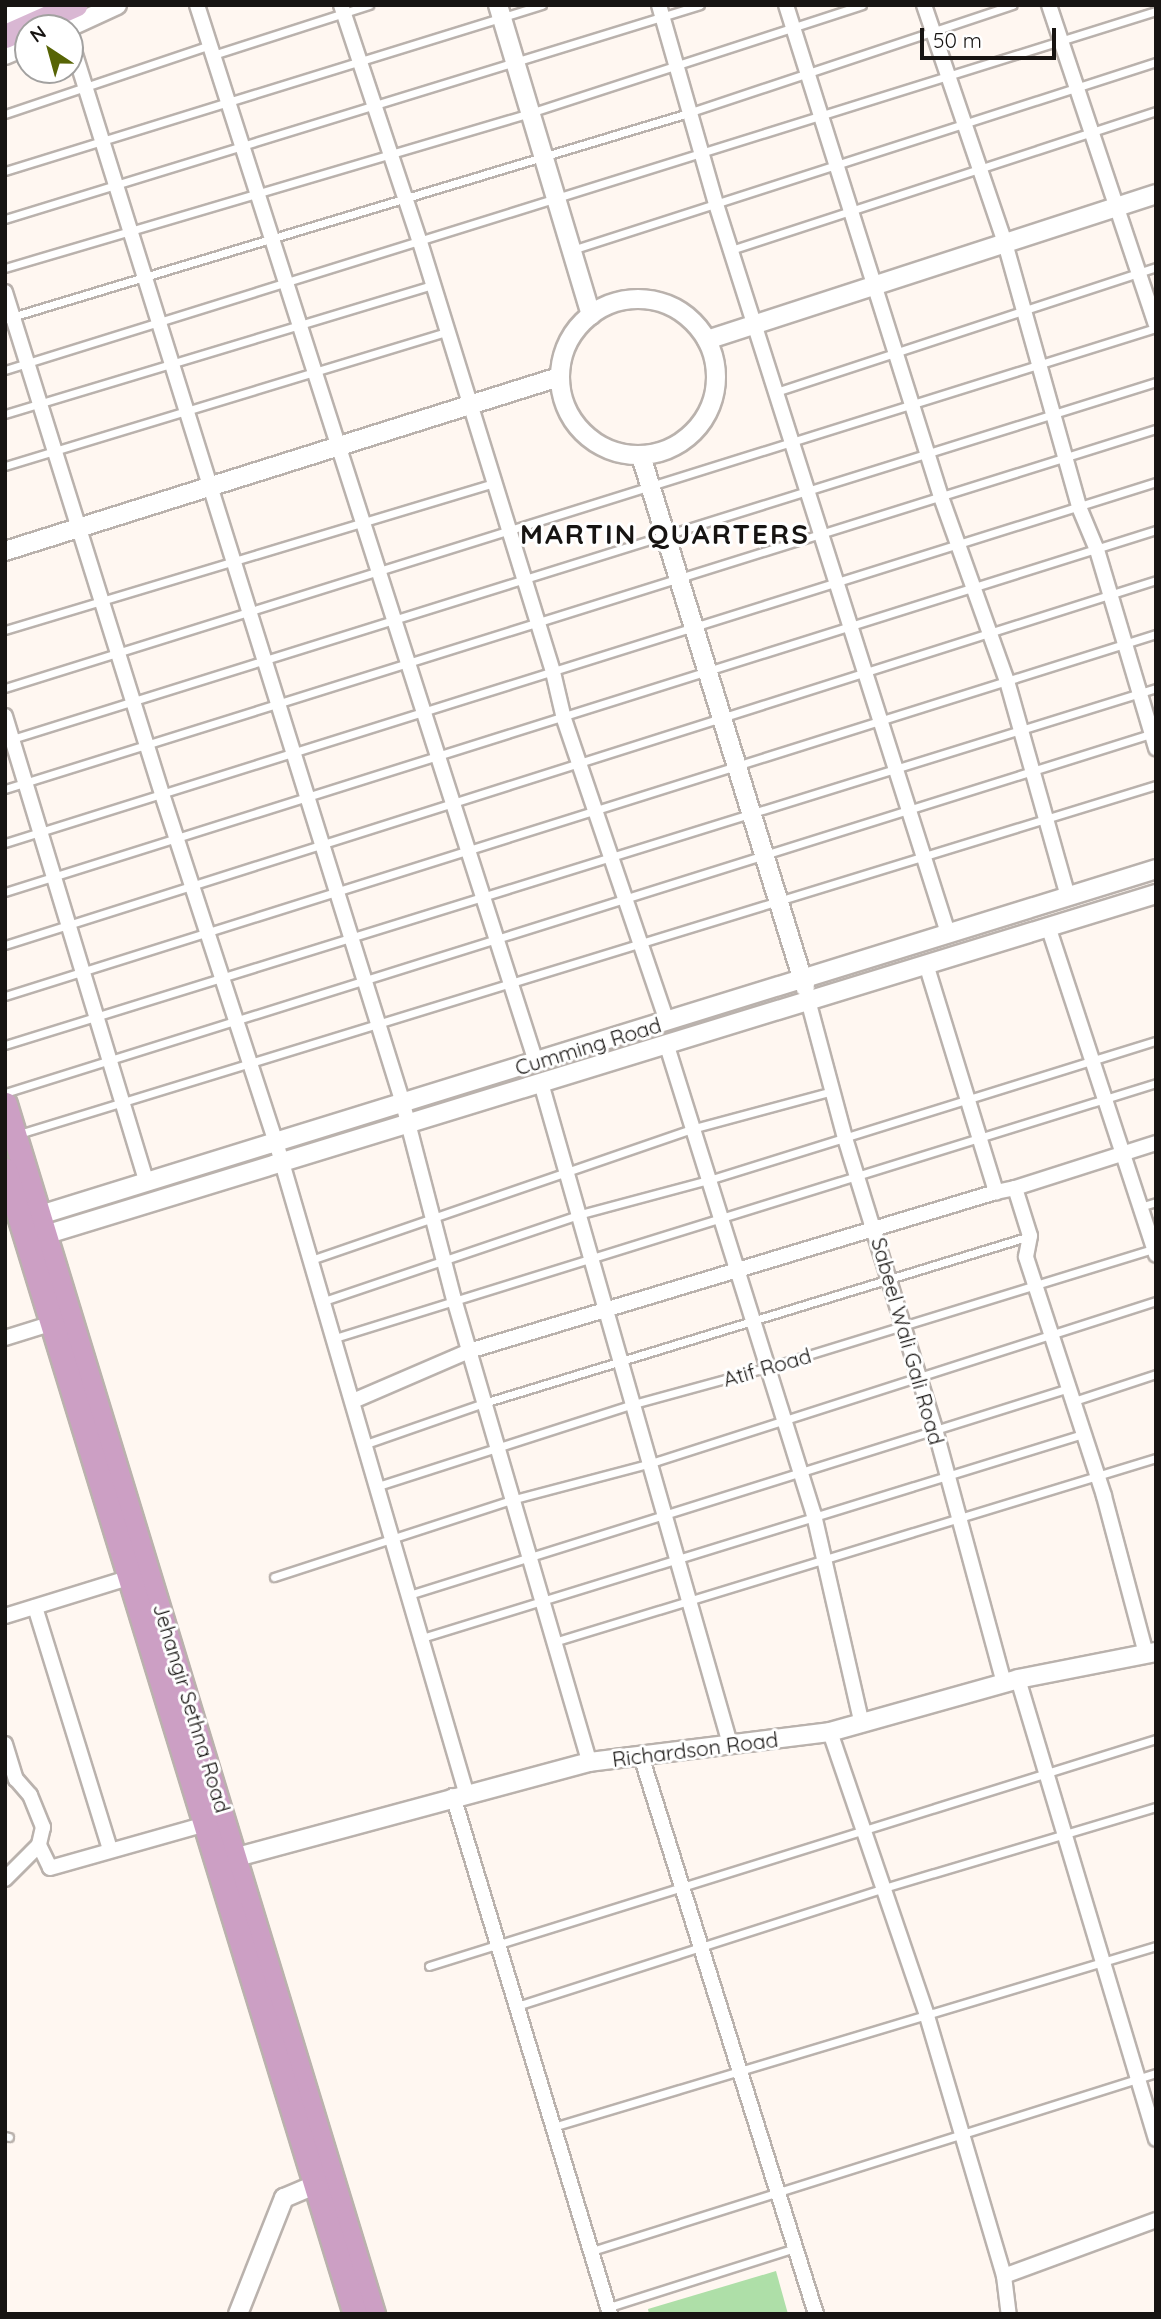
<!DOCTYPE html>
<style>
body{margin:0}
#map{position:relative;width:1161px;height:2319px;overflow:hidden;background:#fff7f1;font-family:Quicksand,sans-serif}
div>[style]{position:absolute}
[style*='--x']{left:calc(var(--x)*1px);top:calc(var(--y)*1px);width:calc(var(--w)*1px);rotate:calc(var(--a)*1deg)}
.green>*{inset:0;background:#aedfa8}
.roads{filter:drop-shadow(2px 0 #bab2ad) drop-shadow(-2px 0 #bab2ad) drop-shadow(0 2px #bab2ad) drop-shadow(0 -2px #bab2ad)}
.service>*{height:7px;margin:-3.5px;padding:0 3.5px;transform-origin:3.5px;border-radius:3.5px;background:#fff}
.minor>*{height:14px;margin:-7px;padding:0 7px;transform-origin:7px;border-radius:7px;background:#fff}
.tertiary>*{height:18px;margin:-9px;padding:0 9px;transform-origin:9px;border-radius:9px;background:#fff}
.tertiary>.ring{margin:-9px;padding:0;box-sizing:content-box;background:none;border:18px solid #fff;border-radius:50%}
.primary>*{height:23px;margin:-11.5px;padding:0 11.5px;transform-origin:11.5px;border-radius:11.5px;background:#d9b7d3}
.trunk>*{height:23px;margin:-11.5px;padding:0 11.5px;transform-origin:11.5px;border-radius:11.5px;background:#cc9fc4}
span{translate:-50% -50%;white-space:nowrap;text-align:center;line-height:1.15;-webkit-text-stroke:6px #fff;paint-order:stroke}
.street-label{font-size:21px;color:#171412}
.district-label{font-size:28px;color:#171412;font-weight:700;letter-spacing:2px}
.frame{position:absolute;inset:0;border:7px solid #171412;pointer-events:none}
.north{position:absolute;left:14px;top:14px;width:70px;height:70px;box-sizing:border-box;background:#fff;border:2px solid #a2a1a0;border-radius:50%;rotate:324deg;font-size:19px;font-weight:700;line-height:28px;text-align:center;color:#171412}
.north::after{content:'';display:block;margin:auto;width:24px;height:32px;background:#576405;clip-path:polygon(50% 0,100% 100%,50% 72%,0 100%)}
.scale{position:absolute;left:920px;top:28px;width:136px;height:32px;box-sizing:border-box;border:4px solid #171412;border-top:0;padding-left:9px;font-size:21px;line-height:24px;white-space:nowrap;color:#171412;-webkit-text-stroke:5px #fff;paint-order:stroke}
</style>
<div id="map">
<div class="green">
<div style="clip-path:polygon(776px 2271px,788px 2314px,649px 2314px,648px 2309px)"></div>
</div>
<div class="roads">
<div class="service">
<div style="--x:213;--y:55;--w:164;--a:-17.8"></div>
<div style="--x:5;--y:114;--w:216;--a:-18.6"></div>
<div style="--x:5;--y:171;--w:562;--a:-17.18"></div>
<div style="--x:5;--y:219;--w:727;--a:-17.11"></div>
<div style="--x:572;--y:250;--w:614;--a:-17.84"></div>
<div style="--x:731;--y:250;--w:447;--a:-18.1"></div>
<div style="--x:5;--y:268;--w:547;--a:-16.45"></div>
<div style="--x:530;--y:113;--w:349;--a:-18"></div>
<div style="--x:5;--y:319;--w:713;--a:-16.78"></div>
<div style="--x:688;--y:113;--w:342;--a:-18.4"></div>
<div style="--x:5;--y:370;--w:1206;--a:-17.32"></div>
<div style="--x:776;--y:392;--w:400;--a:-18.2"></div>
<div style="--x:5;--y:414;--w:445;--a:-16.8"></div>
<div style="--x:5;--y:466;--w:461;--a:-16.9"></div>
<div style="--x:5;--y:630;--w:511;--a:-16.73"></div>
<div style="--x:5;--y:688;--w:1206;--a:-17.37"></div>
<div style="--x:9;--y:740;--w:1202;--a:-17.33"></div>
<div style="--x:5;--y:789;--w:1206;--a:-17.37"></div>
<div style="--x:5;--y:843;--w:1206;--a:-17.41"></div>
<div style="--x:5;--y:892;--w:1207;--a:-17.46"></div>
<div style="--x:5;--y:945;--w:1207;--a:-17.59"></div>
<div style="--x:5;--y:996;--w:1207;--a:-17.46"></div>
<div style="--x:5;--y:1045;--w:1205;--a:-17.23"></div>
<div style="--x:5;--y:1093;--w:1204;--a:-17.4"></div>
<div style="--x:19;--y:1134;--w:1189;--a:-17.06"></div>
<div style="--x:1140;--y:1207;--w:17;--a:-17"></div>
<div style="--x:311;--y:1260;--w:406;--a:-19"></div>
<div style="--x:695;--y:1128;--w:143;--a:-15"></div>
<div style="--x:324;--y:1301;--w:271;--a:-18.7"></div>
<div style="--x:581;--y:1214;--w:136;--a:-15"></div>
<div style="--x:712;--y:1179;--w:465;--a:-17.3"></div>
<div style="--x:335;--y:1338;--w:860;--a:-17.25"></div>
<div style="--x:1074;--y:1401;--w:86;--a:-18.2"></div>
<div style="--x:366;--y:1444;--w:125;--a:-19.2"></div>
<div style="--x:484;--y:1403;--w:571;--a:-17.01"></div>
<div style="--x:378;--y:1486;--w:269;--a:-17.8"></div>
<div style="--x:634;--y:1404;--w:137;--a:-15.3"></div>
<div style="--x:766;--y:1368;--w:405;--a:-17.1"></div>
<div style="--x:274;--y:1577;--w:249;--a:-18"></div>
<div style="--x:511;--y:1500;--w:145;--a:-14.8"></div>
<div style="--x:651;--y:1463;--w:530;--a:-17.79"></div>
<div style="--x:409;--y:1595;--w:692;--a:-17.41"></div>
<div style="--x:422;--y:1638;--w:692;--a:-17.15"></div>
<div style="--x:554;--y:1642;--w:629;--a:-17"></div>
<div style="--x:429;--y:1966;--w:762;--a:-17.34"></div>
<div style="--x:517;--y:2006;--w:386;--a:-17.8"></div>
<div style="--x:884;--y:1888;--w:284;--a:-16.6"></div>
<div style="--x:553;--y:2127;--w:630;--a:-16.71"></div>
<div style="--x:5;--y:2136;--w:4;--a:14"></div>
<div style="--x:592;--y:2251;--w:591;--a:-17.52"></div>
<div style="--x:609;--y:2307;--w:195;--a:-17.6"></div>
</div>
<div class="minor">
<div style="--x:197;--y:5;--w:1110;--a:72.22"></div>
<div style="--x:341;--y:5;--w:250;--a:71.6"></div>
<div style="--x:420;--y:242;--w:450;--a:72.8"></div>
<div style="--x:553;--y:672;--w:48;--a:76.8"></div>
<div style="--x:564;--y:719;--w:320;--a:71.2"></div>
<div style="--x:659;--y:5;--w:207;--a:74"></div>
<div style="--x:716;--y:204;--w:765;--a:72.35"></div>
<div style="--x:786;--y:5;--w:516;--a:72.51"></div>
<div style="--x:941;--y:497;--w:195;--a:70.3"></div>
<div style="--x:1007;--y:681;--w:223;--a:74.2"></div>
<div style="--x:924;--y:5;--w:251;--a:71.2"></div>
<div style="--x:1005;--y:243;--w:274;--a:74.3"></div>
<div style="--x:1079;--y:507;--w:47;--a:67.3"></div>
<div style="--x:1097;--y:550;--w:207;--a:73.4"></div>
<div style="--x:1049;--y:5;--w:336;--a:71.5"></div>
<div style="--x:70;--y:38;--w:1113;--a:72.64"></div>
<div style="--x:402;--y:1100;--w:206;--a:75.4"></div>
<div style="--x:454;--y:1299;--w:482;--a:73.7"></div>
<div style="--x:5;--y:292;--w:526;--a:72.63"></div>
<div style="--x:162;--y:794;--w:366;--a:71.9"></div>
<div style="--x:276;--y:1142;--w:677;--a:73.71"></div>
<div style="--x:5;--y:716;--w:488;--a:73.1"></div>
<div style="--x:1048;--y:926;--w:346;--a:71.8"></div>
<div style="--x:926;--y:964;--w:239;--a:72.9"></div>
<div style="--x:996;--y:1192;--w:19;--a:-12"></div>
<div style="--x:1015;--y:1188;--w:50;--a:72.6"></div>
<div style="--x:1030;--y:1236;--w:21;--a:101"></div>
<div style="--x:1026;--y:1257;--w:251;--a:71.9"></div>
<div style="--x:1104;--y:1496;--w:163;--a:75.1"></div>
<div style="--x:808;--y:1000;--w:143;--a:75"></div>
<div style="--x:845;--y:1138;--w:305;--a:72.8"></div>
<div style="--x:935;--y:1429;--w:263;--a:74.8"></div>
<div style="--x:667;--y:1046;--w:491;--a:72.6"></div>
<div style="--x:814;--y:1515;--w:214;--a:77.1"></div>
<div style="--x:541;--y:1083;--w:687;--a:74.04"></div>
<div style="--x:1015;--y:1188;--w:148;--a:-17.7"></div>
<div style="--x:5;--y:1338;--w:50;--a:-17.4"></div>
<div style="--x:353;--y:1401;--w:126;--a:-23.3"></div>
<div style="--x:469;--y:1351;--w:550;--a:-16.79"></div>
<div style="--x:35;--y:1607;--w:254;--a:72.8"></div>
<div style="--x:5;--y:1616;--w:132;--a:-17.2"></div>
<div style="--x:1018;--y:1679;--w:480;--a:73.3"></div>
<div style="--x:830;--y:1732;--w:300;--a:71.1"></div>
<div style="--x:927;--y:2016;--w:271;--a:73.5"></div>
<div style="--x:1004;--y:2276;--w:38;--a:83"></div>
<div style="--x:5;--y:1744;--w:37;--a:73"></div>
<div style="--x:16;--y:1779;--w:21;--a:49"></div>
<div style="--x:30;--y:1795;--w:35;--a:68"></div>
<div style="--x:43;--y:1827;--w:18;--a:103"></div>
<div style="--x:39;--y:1845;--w:25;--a:64"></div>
<div style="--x:50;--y:1868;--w:161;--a:-15.8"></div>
<div style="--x:641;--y:1756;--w:585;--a:72.59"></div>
<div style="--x:453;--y:1796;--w:541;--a:73.14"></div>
<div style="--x:5;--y:1879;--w:48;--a:-45"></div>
<div style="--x:1004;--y:2276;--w:162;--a:-20.2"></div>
</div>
<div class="tertiary">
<div style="--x:498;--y:5;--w:324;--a:73.3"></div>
<div style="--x:5;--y:18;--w:34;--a:-23"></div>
<div style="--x:67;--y:28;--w:55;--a:-24.7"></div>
<div style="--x:5;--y:55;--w:25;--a:-23"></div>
<div class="ring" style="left:560px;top:299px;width:138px;height:138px"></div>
<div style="--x:707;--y:340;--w:472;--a:-18"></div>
<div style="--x:641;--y:456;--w:556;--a:72.84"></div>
<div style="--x:5;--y:551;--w:581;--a:-17.44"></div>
<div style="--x:27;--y:1219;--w:1182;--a:-17.22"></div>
<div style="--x:35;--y:1238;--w:1173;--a:-17.06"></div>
<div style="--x:237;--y:1857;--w:365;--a:-15.1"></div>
<div style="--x:589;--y:1762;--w:243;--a:-7.1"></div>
<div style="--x:830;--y:1732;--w:195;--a:-15.7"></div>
<div style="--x:1018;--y:1679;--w:141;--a:-11.1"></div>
<div style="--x:238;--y:2314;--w:125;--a:-68.4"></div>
<div style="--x:284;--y:2198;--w:34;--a:-23"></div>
</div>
<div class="primary">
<div style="--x:5;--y:36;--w:77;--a:-23.9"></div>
</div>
<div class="trunk">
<div style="--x:5;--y:1104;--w:1265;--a:73.08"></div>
<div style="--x:5;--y:1170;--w:1196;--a:72.99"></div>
</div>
</div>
<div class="street-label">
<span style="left:588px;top:1046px;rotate:-17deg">Cumming Road</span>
<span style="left:908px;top:1341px;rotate:74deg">Sabeel Wali Gali Road</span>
<span style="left:767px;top:1367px;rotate:-16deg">Atif Road</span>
<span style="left:192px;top:1708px;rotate:73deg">Jehangir Sethna Road</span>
<span style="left:695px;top:1749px;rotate:-7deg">Richardson Road</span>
</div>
<div class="district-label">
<span style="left:665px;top:534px">MARTIN QUARTERS</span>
</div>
<div class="frame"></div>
<div class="north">N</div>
<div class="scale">50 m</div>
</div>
